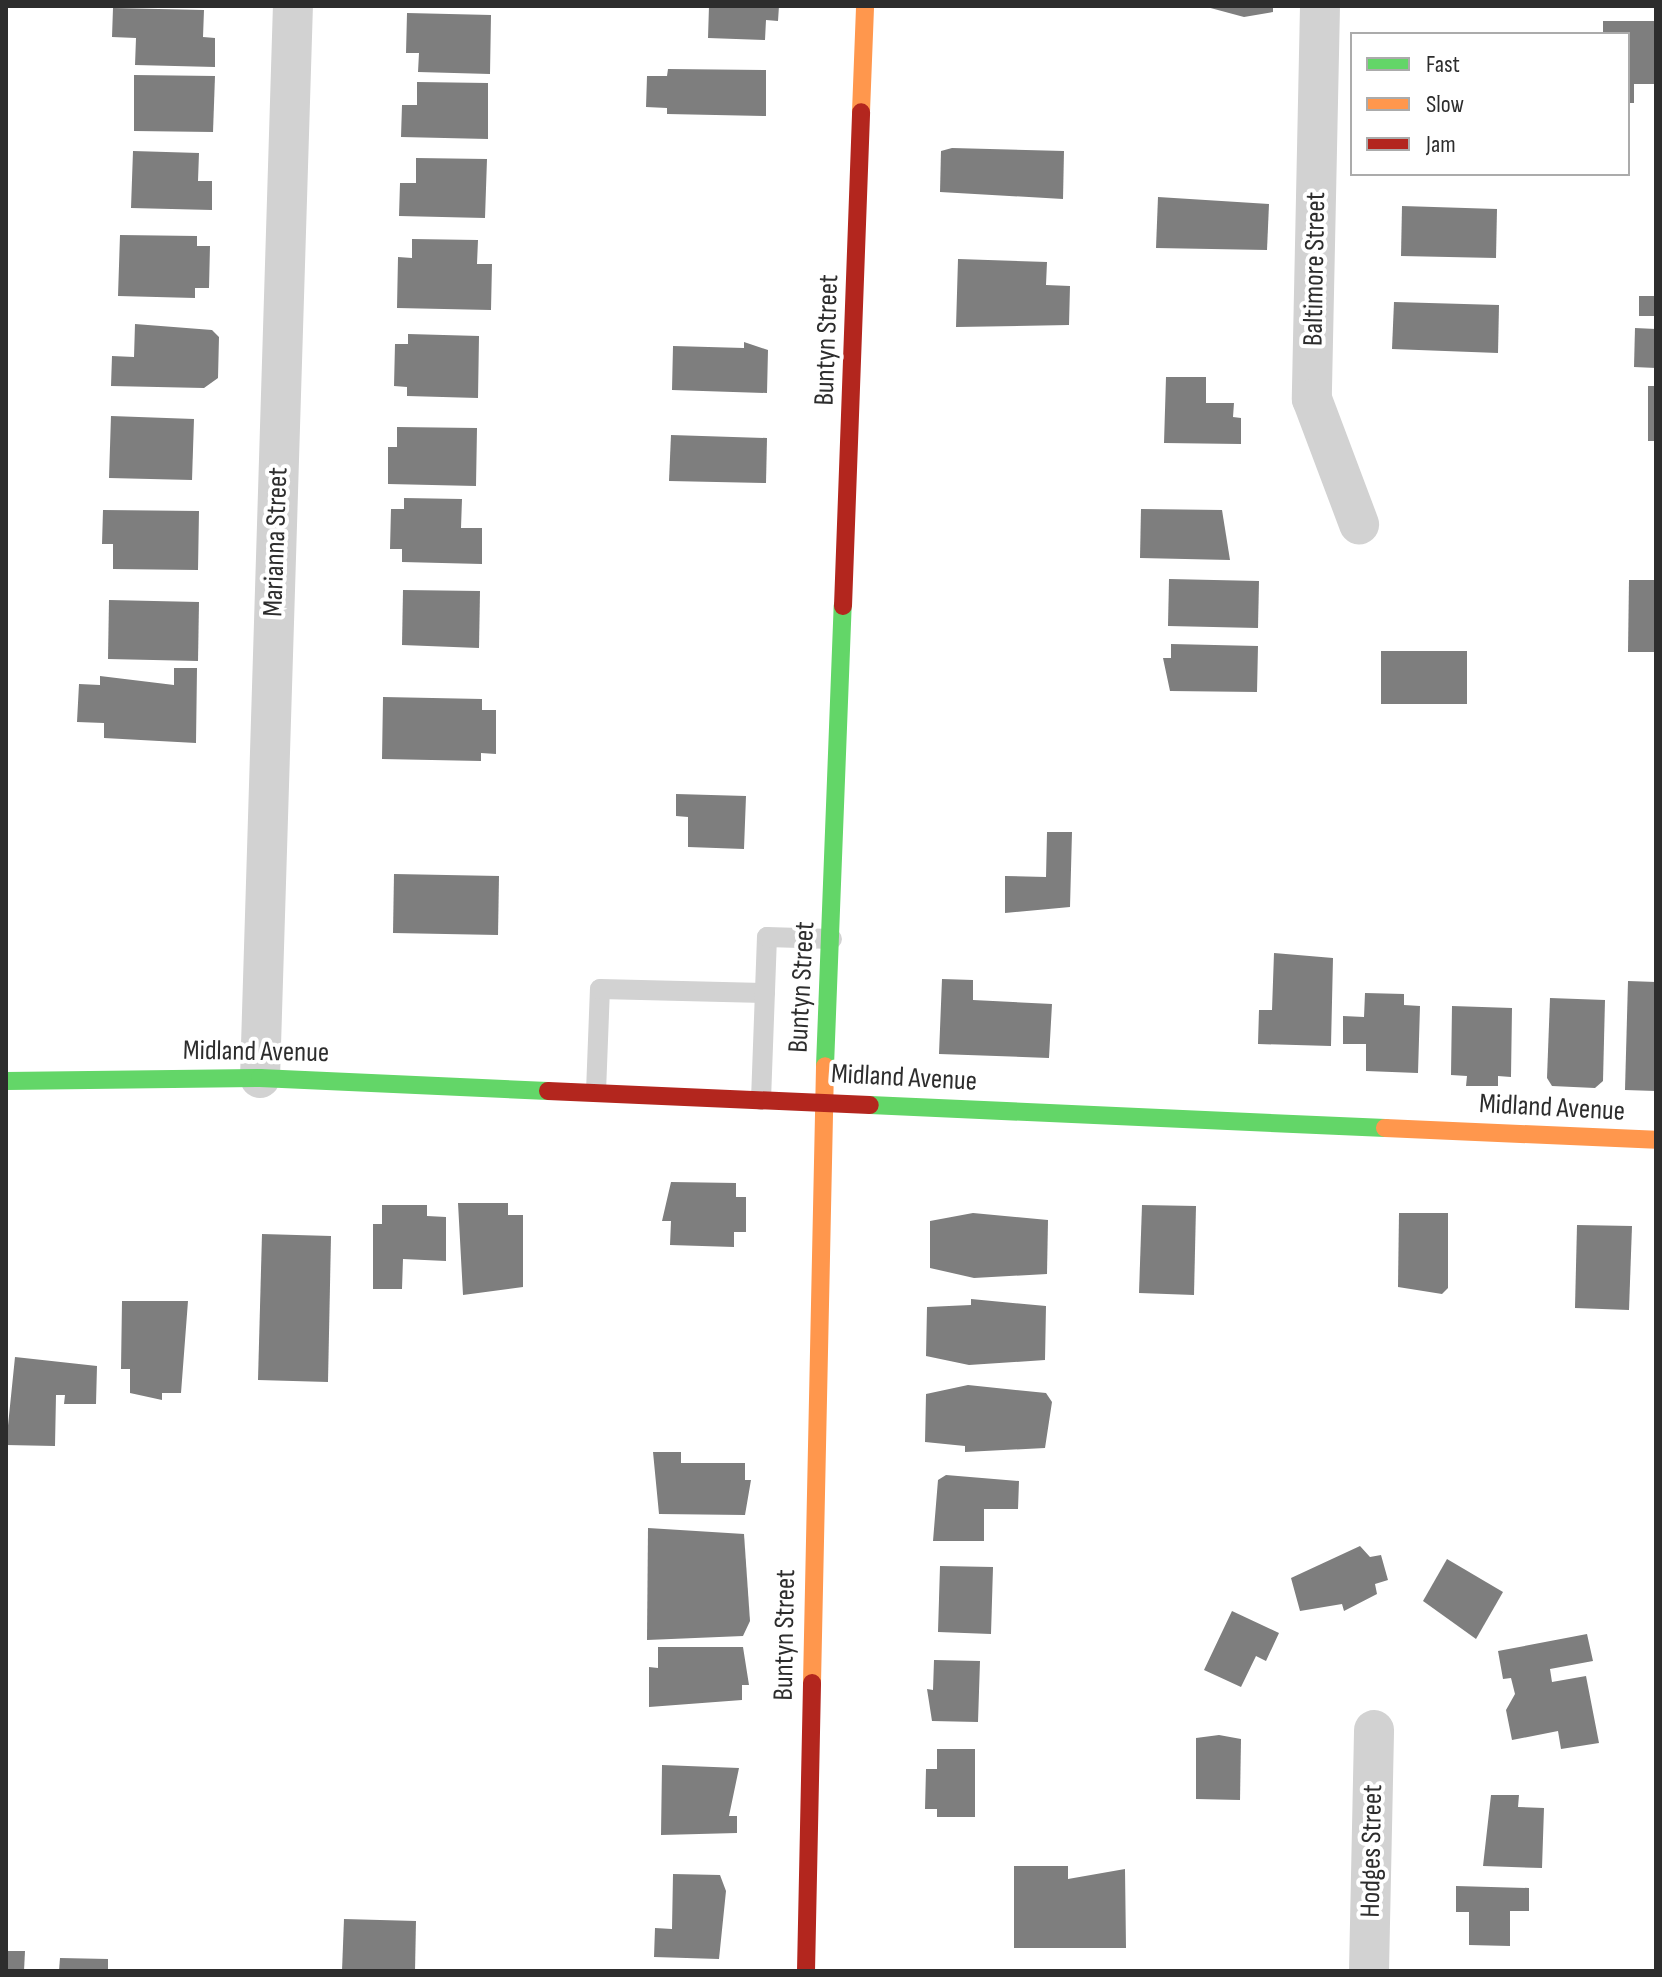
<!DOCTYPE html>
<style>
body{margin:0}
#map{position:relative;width:1662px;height:1977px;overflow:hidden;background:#fff;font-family:"Sofia Sans Condensed",sans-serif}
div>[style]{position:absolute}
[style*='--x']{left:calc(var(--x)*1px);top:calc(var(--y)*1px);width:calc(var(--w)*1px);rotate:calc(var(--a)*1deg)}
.building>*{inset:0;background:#7e7e7e}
.lane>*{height:20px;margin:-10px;padding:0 10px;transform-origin:10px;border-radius:10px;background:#d2d2d2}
.street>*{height:40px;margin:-20px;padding:0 20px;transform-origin:20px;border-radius:20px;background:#d2d2d2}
.fast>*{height:18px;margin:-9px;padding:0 9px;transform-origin:9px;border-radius:9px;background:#63d668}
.slow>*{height:18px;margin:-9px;padding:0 9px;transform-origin:9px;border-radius:9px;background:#ff974d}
.jam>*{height:18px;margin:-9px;padding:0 9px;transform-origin:9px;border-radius:9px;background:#b3261e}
span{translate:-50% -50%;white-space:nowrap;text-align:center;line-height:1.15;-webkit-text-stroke:8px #fff;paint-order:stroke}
.street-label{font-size:28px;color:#2d2d2d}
.frame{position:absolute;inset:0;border:8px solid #2d2d2d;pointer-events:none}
.legend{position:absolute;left:1350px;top:32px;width:280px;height:144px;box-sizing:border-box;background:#fff;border:2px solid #ababab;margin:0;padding:10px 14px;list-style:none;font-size:24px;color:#2d2d2d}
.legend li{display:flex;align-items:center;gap:16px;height:40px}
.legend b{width:40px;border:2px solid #ababab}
</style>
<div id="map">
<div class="building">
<div style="clip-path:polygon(709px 6px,779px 6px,778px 21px,766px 20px,765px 40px,708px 38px)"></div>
<div style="clip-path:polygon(1203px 6px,1273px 6px,1273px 12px,1244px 17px)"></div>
<div style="clip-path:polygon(113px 8px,204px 10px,203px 37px,215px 38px,215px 67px,135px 65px,136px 38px,112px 37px)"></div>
<div style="clip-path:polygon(407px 13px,491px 15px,490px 74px,418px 72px,419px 53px,406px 53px)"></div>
<div style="clip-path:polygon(1603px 21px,1656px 21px,1656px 84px,1634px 84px,1634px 103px,1628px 103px,1628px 34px,1603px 34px)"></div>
<div style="clip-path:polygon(668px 69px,766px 70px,766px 116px,667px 114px,667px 108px,646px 107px,647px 76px,667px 76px)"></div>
<div style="clip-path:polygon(134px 75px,215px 76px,213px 132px,134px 131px)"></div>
<div style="clip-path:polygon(417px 82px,488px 83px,488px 139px,401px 137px,402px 105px,417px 105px)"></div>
<div style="clip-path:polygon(952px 148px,1064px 151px,1063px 199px,940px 192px,941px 151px)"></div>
<div style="clip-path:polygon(133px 151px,199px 153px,198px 181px,212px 181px,212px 210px,131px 208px)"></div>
<div style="clip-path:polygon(416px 158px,487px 159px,485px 218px,399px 216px,400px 183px,416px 183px)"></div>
<div style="clip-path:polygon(1158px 197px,1269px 204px,1267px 250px,1156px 248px)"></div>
<div style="clip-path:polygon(1402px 206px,1497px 209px,1496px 258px,1401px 256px)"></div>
<div style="clip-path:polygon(120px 235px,197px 236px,197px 246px,210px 246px,209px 288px,195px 288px,195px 298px,118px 296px)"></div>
<div style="clip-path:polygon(412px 239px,478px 240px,477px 264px,492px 264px,491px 310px,397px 308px,398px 257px,412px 258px)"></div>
<div style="clip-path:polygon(958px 259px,1047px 262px,1046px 285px,1070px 286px,1069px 325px,956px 327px)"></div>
<div style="clip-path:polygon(1639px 296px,1656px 296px,1656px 316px,1639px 316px)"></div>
<div style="clip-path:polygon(1394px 302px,1499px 305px,1498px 353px,1392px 349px)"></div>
<div style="clip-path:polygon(135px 324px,212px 330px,219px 337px,218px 378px,204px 388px,111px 386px,112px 356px,134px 357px)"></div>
<div style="clip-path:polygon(1635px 328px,1656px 329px,1656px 368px,1634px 367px)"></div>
<div style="clip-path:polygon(408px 334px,479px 336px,478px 398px,407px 396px,407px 387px,394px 386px,395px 344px,408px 344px)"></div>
<div style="clip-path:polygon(744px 342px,768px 350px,767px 393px,672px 390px,673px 346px,744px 348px)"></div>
<div style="clip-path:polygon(1166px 377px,1206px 377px,1206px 403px,1234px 403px,1233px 417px,1241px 418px,1241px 444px,1164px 443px)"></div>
<div style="clip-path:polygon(1648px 386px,1656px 386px,1656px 441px,1648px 441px)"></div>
<div style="clip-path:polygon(111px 416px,194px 419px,192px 480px,109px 478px)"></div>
<div style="clip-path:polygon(397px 427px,477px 428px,476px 486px,388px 484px,388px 447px,397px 447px)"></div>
<div style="clip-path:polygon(671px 435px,767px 438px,766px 483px,669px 481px)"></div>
<div style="clip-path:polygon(404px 498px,462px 499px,461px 528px,482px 528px,482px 564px,402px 562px,402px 549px,390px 549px,391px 509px,404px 509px)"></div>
<div style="clip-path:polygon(1141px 509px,1222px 510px,1230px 560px,1140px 558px)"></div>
<div style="clip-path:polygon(103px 510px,199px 511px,198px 570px,113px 569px,113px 544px,102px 544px)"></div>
<div style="clip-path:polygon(1169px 579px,1259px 581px,1258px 628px,1168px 626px)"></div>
<div style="clip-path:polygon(1629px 580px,1656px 580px,1656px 652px,1628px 652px)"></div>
<div style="clip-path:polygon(403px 590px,480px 591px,479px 648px,402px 645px)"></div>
<div style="clip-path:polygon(109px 600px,199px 602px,198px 661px,108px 659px)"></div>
<div style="clip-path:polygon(1171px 644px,1258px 646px,1257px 692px,1170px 691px,1163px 658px,1171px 658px)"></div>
<div style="clip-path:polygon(1381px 651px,1467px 651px,1467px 704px,1381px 704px)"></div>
<div style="clip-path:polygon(174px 668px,197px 668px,196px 743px,104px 738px,104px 723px,77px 722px,79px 684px,100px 685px,100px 676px,174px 685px)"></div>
<div style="clip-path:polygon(383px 697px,482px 699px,482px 710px,496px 710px,496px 754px,481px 753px,481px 761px,382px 759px)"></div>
<div style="clip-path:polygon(676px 794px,746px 796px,744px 849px,688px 847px,688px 817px,676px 816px)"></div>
<div style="clip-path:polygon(1047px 832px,1072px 832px,1070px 907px,1005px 913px,1005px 876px,1046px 877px)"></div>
<div style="clip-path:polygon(394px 874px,499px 876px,498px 935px,393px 933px)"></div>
<div style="clip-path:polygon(1274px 953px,1333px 958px,1331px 1046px,1258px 1044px,1259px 1010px,1272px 1010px)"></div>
<div style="clip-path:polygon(942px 979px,973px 980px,973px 1000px,1052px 1004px,1049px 1058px,939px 1054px)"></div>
<div style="clip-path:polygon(1628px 981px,1656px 982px,1656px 1091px,1625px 1090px)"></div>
<div style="clip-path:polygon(1365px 993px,1404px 994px,1404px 1005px,1420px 1006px,1418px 1073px,1366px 1071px,1366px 1044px,1343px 1044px,1343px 1016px,1364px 1017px)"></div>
<div style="clip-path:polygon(1550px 998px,1605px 1000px,1603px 1081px,1595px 1088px,1552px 1086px,1547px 1078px)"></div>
<div style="clip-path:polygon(1452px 1006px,1512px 1008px,1511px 1077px,1498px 1076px,1498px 1086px,1466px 1086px,1467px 1076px,1451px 1075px)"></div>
<div style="clip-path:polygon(671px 1182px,736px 1183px,736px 1197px,746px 1197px,746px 1232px,734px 1232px,734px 1247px,670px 1245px,671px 1221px,662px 1221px)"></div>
<div style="clip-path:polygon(458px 1203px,508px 1203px,508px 1215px,523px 1215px,523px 1287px,463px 1295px)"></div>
<div style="clip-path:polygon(382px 1205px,427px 1205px,427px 1216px,446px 1217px,446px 1261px,403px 1259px,402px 1289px,373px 1289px,373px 1224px,382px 1224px)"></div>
<div style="clip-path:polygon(1142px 1205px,1196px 1206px,1194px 1295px,1139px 1293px)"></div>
<div style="clip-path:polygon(973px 1213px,1048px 1220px,1047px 1274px,974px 1278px,930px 1268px,930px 1221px)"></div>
<div style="clip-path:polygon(1399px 1213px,1448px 1213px,1448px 1288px,1442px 1294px,1398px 1287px)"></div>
<div style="clip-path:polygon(1577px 1225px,1632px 1226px,1629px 1310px,1575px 1308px)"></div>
<div style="clip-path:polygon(262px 1234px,331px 1236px,328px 1382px,258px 1380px)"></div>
<div style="clip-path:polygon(971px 1299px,1046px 1306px,1045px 1360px,969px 1365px,926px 1356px,927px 1307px,971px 1305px)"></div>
<div style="clip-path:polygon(122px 1301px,188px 1301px,181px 1393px,162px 1393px,162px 1400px,130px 1393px,130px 1369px,121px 1369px)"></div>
<div style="clip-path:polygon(15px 1357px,97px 1366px,96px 1404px,64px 1404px,65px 1395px,56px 1395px,55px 1446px,6px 1445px)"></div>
<div style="clip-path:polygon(968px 1385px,1046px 1393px,1052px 1402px,1045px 1448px,965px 1452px,965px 1446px,925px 1442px,926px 1394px)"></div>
<div style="clip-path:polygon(653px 1452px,681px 1452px,681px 1463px,745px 1463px,745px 1480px,751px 1480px,745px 1515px,659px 1514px)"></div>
<div style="clip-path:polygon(946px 1475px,1019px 1481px,1018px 1509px,984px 1509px,984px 1541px,933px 1541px,938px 1480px)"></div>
<div style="clip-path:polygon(648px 1528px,744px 1534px,750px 1621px,743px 1636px,647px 1640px)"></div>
<div style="clip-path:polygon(1360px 1546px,1370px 1557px,1381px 1555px,1388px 1580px,1375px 1584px,1377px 1594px,1344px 1611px,1342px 1604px,1300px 1611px,1291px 1578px)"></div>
<div style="clip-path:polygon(1447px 1559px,1503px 1592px,1476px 1639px,1423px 1601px)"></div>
<div style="clip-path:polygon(940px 1566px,993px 1567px,991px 1634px,938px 1632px)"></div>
<div style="clip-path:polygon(1232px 1611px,1279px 1633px,1266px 1661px,1256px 1656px,1241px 1687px,1204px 1670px)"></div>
<div style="clip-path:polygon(1587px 1634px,1593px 1661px,1550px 1669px,1552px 1682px,1586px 1676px,1599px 1743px,1561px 1749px,1558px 1731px,1512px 1740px,1506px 1710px,1515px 1694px,1511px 1678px,1503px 1679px,1498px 1651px)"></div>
<div style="clip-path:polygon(658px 1647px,743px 1647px,749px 1685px,742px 1685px,742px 1700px,649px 1707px,649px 1667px,658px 1668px)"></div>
<div style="clip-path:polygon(934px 1660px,980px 1661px,978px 1722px,932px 1721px,927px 1689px,933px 1690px)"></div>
<div style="clip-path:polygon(1219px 1735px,1241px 1739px,1240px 1800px,1196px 1799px,1196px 1738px)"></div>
<div style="clip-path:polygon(937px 1749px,975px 1749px,975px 1817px,937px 1817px,937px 1809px,925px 1809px,926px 1769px,937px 1769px)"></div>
<div style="clip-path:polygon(662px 1765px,739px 1768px,729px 1816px,737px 1816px,737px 1833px,661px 1835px)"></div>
<div style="clip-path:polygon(1491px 1795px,1519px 1795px,1518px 1807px,1544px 1808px,1542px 1868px,1483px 1866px)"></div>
<div style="clip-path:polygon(1014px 1866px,1068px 1866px,1068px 1879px,1125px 1869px,1126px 1948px,1014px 1948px)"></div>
<div style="clip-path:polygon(673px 1874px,720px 1875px,726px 1891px,719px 1959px,654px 1957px,655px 1928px,672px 1929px)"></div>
<div style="clip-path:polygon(1456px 1886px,1529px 1888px,1529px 1911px,1510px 1911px,1510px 1946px,1469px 1945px,1469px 1912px,1456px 1912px)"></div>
<div style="clip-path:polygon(344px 1919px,416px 1921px,415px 1971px,342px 1971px)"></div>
<div style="clip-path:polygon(6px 1951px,25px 1951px,24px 1971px,6px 1971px)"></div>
<div style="clip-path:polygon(60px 1958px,108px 1959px,108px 1971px,59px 1971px)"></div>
</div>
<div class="lane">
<div style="--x:596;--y:1092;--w:103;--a:-87.8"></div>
<div style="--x:600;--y:989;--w:165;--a:1.4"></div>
<div style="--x:761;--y:1100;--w:163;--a:-87.9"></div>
<div style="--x:767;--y:937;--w:65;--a:1.8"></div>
</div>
<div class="street">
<div style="--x:1320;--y:6;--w:393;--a:91.2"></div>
<div style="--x:1312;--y:399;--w:134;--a:69.4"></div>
<div style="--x:260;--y:1078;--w:1073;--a:-88.24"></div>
<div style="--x:1369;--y:1971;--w:241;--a:-88.8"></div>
</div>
<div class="fast">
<div style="--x:825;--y:1066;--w:460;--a:-87.8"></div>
<div style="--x:6;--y:1081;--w:254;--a:-0.7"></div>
<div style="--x:260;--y:1078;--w:288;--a:2.6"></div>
<div style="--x:870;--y:1105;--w:516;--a:2.56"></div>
</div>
<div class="slow">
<div style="--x:861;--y:112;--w:106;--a:-87.8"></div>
<div style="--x:1385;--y:1128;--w:271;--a:2.5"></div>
<div style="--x:812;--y:1683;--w:617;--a:-88.79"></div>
</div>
<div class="jam">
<div style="--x:843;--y:606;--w:494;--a:-87.9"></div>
<div style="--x:548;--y:1091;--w:322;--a:2.5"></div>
<div style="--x:806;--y:1971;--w:288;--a:-88.8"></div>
</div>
<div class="street-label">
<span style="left:1315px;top:269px;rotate:-89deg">Baltimore Street</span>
<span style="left:827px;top:340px;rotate:-88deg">Buntyn Street</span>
<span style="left:276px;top:542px;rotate:-88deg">Marianna Street</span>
<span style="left:802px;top:987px;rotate:-87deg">Buntyn Street</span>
<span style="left:256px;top:1052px;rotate:1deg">Midland Avenue</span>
<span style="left:904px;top:1078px;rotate:3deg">Midland Avenue</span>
<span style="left:1552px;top:1108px;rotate:3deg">Midland Avenue</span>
<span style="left:785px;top:1635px;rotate:-89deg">Buntyn Street</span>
<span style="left:1372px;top:1851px;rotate:-89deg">Hodges Street</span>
</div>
<div class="frame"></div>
<ul class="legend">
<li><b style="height:10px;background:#63d668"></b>Fast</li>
<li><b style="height:10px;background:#ff974d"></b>Slow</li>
<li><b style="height:10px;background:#b3261e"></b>Jam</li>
</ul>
</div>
